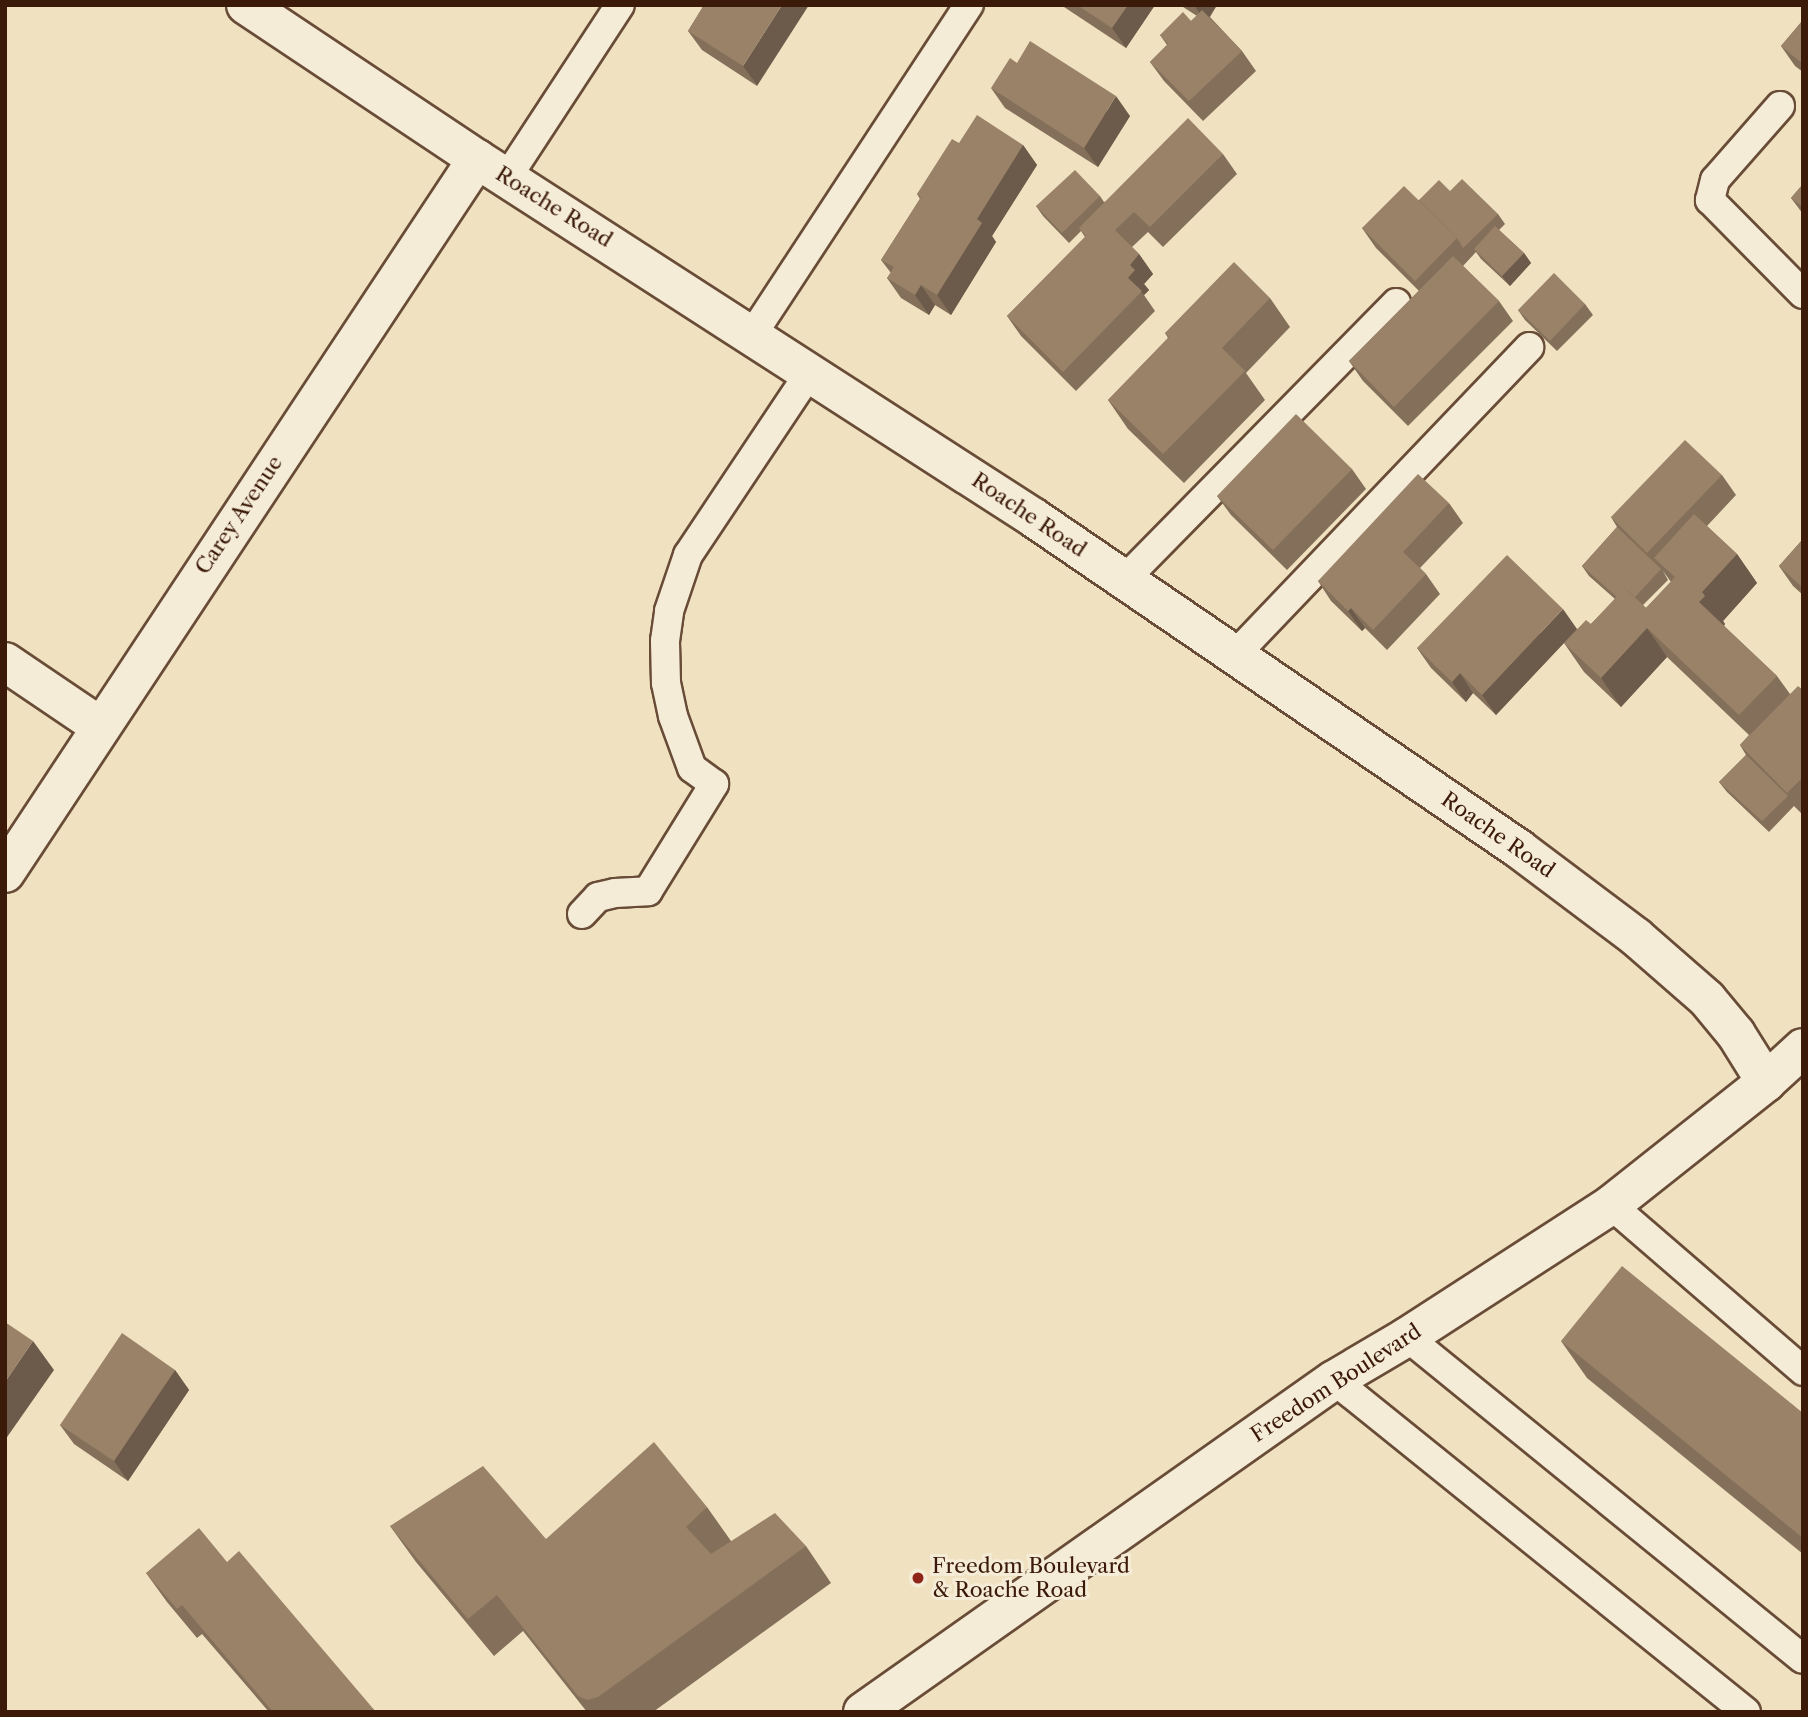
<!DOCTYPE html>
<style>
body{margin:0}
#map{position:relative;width:1808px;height:1717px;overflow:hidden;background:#f0e2c1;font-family:"Libre Caslon Text",serif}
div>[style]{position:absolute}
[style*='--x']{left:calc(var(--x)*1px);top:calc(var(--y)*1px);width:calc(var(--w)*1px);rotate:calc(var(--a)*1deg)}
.roads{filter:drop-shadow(2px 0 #694c37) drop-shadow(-2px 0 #694c37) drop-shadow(0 2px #694c37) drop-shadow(0 -2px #694c37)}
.service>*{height:28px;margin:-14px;padding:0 14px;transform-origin:14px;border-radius:14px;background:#f5ecd7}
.minor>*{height:38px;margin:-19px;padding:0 19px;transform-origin:19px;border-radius:19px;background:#f5ecd7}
.secondary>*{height:38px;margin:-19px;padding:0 19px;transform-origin:19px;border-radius:19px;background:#f5ecd7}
.wall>*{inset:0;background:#84705a}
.shaded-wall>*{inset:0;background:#6c5b4a}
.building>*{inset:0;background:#9a8269}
.dots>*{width:19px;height:19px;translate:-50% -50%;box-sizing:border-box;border:4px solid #f5ecd7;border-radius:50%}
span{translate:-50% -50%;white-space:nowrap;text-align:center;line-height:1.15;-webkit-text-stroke:6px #f5ecd7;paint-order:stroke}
.street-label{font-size:21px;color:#3c1a09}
.poi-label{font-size:21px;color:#3c1a09}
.left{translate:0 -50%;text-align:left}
.frame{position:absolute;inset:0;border:7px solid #3c1a09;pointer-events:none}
</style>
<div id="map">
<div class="roads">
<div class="service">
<div style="--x:1780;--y:106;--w:98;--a:131.3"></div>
<div style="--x:1715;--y:180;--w:21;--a:104"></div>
<div style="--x:1710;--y:200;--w:132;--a:45.3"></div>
<div style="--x:508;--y:176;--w:204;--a:-56.8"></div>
<div style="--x:752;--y:335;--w:395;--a:-56.7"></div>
<div style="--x:1125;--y:579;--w:387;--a:-45.5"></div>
<div style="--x:1235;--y:655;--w:426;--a:-46.3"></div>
<div style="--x:582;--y:914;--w:23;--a:-47"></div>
<div style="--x:598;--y:897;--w:17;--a:-13"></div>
<div style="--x:615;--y:893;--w:33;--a:-3"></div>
<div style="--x:648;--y:891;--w:126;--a:-58.3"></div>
<div style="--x:714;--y:784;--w:27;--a:-144"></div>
<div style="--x:692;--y:768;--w:55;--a:-110.1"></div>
<div style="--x:673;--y:716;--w:34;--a:-102"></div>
<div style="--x:666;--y:683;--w:42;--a:-91.4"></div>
<div style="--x:665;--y:641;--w:30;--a:-82"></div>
<div style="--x:669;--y:611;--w:59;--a:-71.3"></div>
<div style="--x:688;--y:555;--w:220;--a:-56.3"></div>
<div style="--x:1611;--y:1205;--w:254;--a:40.8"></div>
<div style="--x:1407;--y:1337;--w:510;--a:39.12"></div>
<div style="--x:1334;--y:1380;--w:529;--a:38.86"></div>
</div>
<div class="minor">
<div style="--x:246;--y:5;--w:278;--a:33.7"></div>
<div style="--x:477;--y:159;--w:663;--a:32.8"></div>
<div style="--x:1034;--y:518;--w:587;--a:34.31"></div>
<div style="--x:1519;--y:849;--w:146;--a:36.9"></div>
<div style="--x:1636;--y:937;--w:94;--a:41.1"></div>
<div style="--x:1707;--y:999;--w:45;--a:50.4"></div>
<div style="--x:1736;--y:1034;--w:57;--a:58"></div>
<div style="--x:5;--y:662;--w:116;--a:34.1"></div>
<div style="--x:5;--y:873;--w:856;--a:-56.53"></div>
</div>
<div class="secondary">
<div style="--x:863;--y:1712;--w:576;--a:-35.18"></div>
<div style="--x:1334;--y:1380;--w:85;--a:-30.5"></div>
<div style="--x:1407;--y:1337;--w:243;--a:-32.9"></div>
<div style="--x:1611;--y:1205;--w:198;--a:-38.4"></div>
<div style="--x:1766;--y:1082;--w:50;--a:-42.6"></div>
</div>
</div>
<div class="wall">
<div style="clip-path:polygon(704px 5px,757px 86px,702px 50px,688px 31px)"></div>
<div style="clip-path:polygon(1061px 5px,1155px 5px,1126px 48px)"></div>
<div style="clip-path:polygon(1180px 5px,1217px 5px,1210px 17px,1242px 51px,1256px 71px,1203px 121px,1164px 81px,1150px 62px,1167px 45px,1160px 35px,1191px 21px,1197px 16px)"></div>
<div style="clip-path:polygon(1803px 20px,1803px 72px,1795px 66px,1781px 46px)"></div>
<div style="clip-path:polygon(991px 88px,1130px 116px,1098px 167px,1005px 108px)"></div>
<div style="clip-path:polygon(959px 143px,1023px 145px,1037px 165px,992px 236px,996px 242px,951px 315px,935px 305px,929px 315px,901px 298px,887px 278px,891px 273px,881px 260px,920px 199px,917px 194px)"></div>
<div style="clip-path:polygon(1223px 154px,1237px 174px,1163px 247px,1148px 232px,1132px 247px,1139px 254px,1153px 274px,1144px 284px,1149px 290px,1144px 295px,1155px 311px,1076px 391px,1021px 336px,1007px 316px,1085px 237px,1081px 231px,1069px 243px,1043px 216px,1036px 206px,1100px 196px,1104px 202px)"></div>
<div style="clip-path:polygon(1803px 184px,1803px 214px,1791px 198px)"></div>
<div style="clip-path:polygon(1450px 191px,1498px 214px,1505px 224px,1499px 230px,1524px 253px,1531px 263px,1510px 286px,1481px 259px,1476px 252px,1463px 266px,1499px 301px,1513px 321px,1408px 426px,1363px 381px,1349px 361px,1419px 291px,1376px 248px,1362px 228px,1419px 200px)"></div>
<div style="clip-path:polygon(1270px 298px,1290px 327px,1246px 373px,1265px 400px,1184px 483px,1128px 429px,1108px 400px,1168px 338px,1165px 333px)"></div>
<div style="clip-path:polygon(1585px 304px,1593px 315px,1557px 351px,1525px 320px,1518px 310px)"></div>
<div style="clip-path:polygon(1352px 469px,1366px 489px,1287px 570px,1231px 515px,1217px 496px)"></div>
<div style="clip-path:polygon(evenodd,1722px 475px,1736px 495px,1707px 526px,1737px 554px,1757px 583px,1723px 621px,1725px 624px,1724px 626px,1777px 676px,1790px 694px,1803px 690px,1803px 811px,1801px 813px,1794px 806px,1769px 832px,1727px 792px,1719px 782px,1746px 755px,1740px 745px,1749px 735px,1667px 657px,1621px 707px,1584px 672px,1564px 643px,1496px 715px,1473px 693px,1466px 702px,1431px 668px,1417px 648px,1577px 629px,1591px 624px,1615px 599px,1589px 576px,1582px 566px,1617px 527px,1611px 517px,1722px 475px,1663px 571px,1671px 582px,1646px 608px,1643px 605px,1668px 580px,1663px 571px)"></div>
<div style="clip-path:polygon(1449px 503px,1463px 523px,1420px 568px,1426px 574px,1440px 594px,1387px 650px,1365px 628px,1362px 631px,1331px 601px,1318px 581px)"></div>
<div style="clip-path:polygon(1803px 539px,1803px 595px,1793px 586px,1779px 566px)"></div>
<div style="clip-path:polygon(1561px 1341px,1803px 1413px,1803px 1554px,1587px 1378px)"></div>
<div style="clip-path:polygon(175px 1370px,189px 1390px,128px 1481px,74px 1444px,60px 1425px)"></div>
<div style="clip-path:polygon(707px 1507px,731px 1541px,806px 1546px,831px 1583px,653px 1712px,587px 1712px,523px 1631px,494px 1656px,416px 1562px,390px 1526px,546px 1539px)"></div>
<div style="clip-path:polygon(227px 1562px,376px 1712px,269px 1712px,202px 1634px,197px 1638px,167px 1602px,146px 1573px)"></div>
</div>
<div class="shaded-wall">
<div style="clip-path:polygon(782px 5px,809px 5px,757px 86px,743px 66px)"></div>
<div style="clip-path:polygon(1128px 5px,1155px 5px,1126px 48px,1112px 28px)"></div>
<div style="clip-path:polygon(1194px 5px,1217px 5px,1206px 22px)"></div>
<div style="clip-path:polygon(1116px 96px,1130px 116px,1098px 167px,1084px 148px)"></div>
<div style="clip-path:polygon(1023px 145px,1037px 165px,992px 236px,996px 242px,951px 315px,937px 295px,977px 219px)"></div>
<div style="clip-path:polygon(1524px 253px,1531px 263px,1510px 286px,1502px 276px)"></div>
<div style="clip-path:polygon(1139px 254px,1153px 274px,1144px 284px,1149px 290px,1144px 295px,1128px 278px,1130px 265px)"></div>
<div style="clip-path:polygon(921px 285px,935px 305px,929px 315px,915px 295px)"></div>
<div style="clip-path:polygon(1737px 554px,1757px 583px,1723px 621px,1725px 624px,1720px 631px,1699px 602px,1702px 592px)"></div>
<div style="clip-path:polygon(1351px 608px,1365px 628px,1362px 631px,1348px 611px)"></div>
<div style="clip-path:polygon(1563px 609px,1577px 629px,1496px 715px,1482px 695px)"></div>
<div style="clip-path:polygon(1647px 628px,1667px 657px,1621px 707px,1601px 678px)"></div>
<div style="clip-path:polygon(1460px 673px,1473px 693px,1466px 702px,1452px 682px)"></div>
<div style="clip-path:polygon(33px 1341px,54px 1370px,5px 1440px,5px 1382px)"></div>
<div style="clip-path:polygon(175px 1370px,189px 1390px,128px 1481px,114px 1461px)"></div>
</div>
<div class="building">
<div style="clip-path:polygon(704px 5px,782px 5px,743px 66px,688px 31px)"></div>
<div style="clip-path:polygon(1077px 5px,1128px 5px,1112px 28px)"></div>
<div style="clip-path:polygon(1202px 10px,1242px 51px,1189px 101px,1150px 62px)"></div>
<div style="clip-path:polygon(1183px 12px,1191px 21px,1168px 44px,1160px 35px)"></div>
<div style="clip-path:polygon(1803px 20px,1803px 64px,1781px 46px)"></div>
<div style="clip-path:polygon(1030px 41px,1116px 96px,1084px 148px,991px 88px,1010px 58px,1017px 63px)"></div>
<div style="clip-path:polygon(977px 115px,1023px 145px,977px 219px,982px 223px,937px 295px,921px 285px,915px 295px,887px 278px,894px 267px,881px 260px,921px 197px,917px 194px,952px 139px,959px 143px)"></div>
<div style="clip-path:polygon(1188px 118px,1223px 154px,1150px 227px,1134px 212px,1115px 230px,1139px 254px,1130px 265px,1135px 270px,1128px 278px,1142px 291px,1063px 372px,1007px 316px,1086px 236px,1079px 228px)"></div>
<div style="clip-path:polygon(1075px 170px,1100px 196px,1062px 233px,1036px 206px)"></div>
<div style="clip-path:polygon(1462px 179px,1498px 214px,1463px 248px,1457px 238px,1419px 200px,1439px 180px,1450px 191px)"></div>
<div style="clip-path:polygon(1803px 184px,1803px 207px,1791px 198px)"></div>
<div style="clip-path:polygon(1404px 186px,1457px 238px,1415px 281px,1362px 228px)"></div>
<div style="clip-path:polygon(1495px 226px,1524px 253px,1502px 276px,1474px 249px)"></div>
<div style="clip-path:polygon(1453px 256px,1499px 301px,1394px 407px,1349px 361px)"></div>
<div style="clip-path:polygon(1234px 262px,1270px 298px,1222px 348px,1245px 371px,1163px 454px,1108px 400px,1169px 337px,1165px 333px)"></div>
<div style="clip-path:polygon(1554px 273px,1585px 304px,1550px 341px,1518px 310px)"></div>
<div style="clip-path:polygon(1296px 414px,1352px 469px,1273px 550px,1217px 496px)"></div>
<div style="clip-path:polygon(1685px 440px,1722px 475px,1647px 553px,1611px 517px)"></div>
<div style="clip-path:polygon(1418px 474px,1449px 503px,1403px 552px,1426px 574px,1373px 630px,1351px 608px,1348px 611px,1318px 581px)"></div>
<div style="clip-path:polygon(1694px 514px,1737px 554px,1702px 592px,1705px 596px,1699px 602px,1777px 676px,1739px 715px,1647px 628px,1601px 678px,1564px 643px,1586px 620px,1591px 624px,1625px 588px,1646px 608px,1675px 577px,1654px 558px)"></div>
<div style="clip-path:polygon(1617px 527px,1661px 569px,1635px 597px,1625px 588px,1617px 597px,1582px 566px)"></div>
<div style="clip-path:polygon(1803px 539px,1803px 588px,1779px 566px)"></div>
<div style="clip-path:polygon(1507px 555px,1563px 609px,1482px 695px,1460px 673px,1452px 682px,1417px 648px)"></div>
<div style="clip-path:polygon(1798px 686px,1803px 690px,1803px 777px,1787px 793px,1740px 745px)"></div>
<div style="clip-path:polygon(1746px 755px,1788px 796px,1762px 821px,1719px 782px)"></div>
<div style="clip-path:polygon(1622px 1266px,1803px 1413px,1803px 1538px,1561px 1341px)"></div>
<div style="clip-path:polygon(5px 1322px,33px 1341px,5px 1382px)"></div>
<div style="clip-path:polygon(122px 1333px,175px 1370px,114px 1461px,60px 1425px)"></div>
<div style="clip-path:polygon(654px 1442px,707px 1507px,686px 1527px,711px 1554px,775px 1513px,806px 1546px,598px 1697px,587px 1700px,578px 1696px,497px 1595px,468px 1619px,390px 1526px,483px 1466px,546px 1539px)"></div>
<div style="clip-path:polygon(199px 1528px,227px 1562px,239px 1551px,376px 1712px,273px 1712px,182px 1605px,177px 1609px,146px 1573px)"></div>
</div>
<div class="dots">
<div style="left:918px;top:1578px;background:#8f2418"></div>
</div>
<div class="street-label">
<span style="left:554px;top:207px;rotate:32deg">Roache Road</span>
<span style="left:239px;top:515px;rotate:-56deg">Carey Avenue</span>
<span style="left:1029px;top:515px;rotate:34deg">Roache Road</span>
<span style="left:1498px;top:835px;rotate:35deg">Roache Road</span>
<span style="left:1336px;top:1383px;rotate:-33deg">Freedom Boulevard</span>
</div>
<div class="poi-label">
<span class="left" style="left:932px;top:1578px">Freedom Boulevard<br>&amp; Roache Road</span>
</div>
<div class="frame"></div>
</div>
